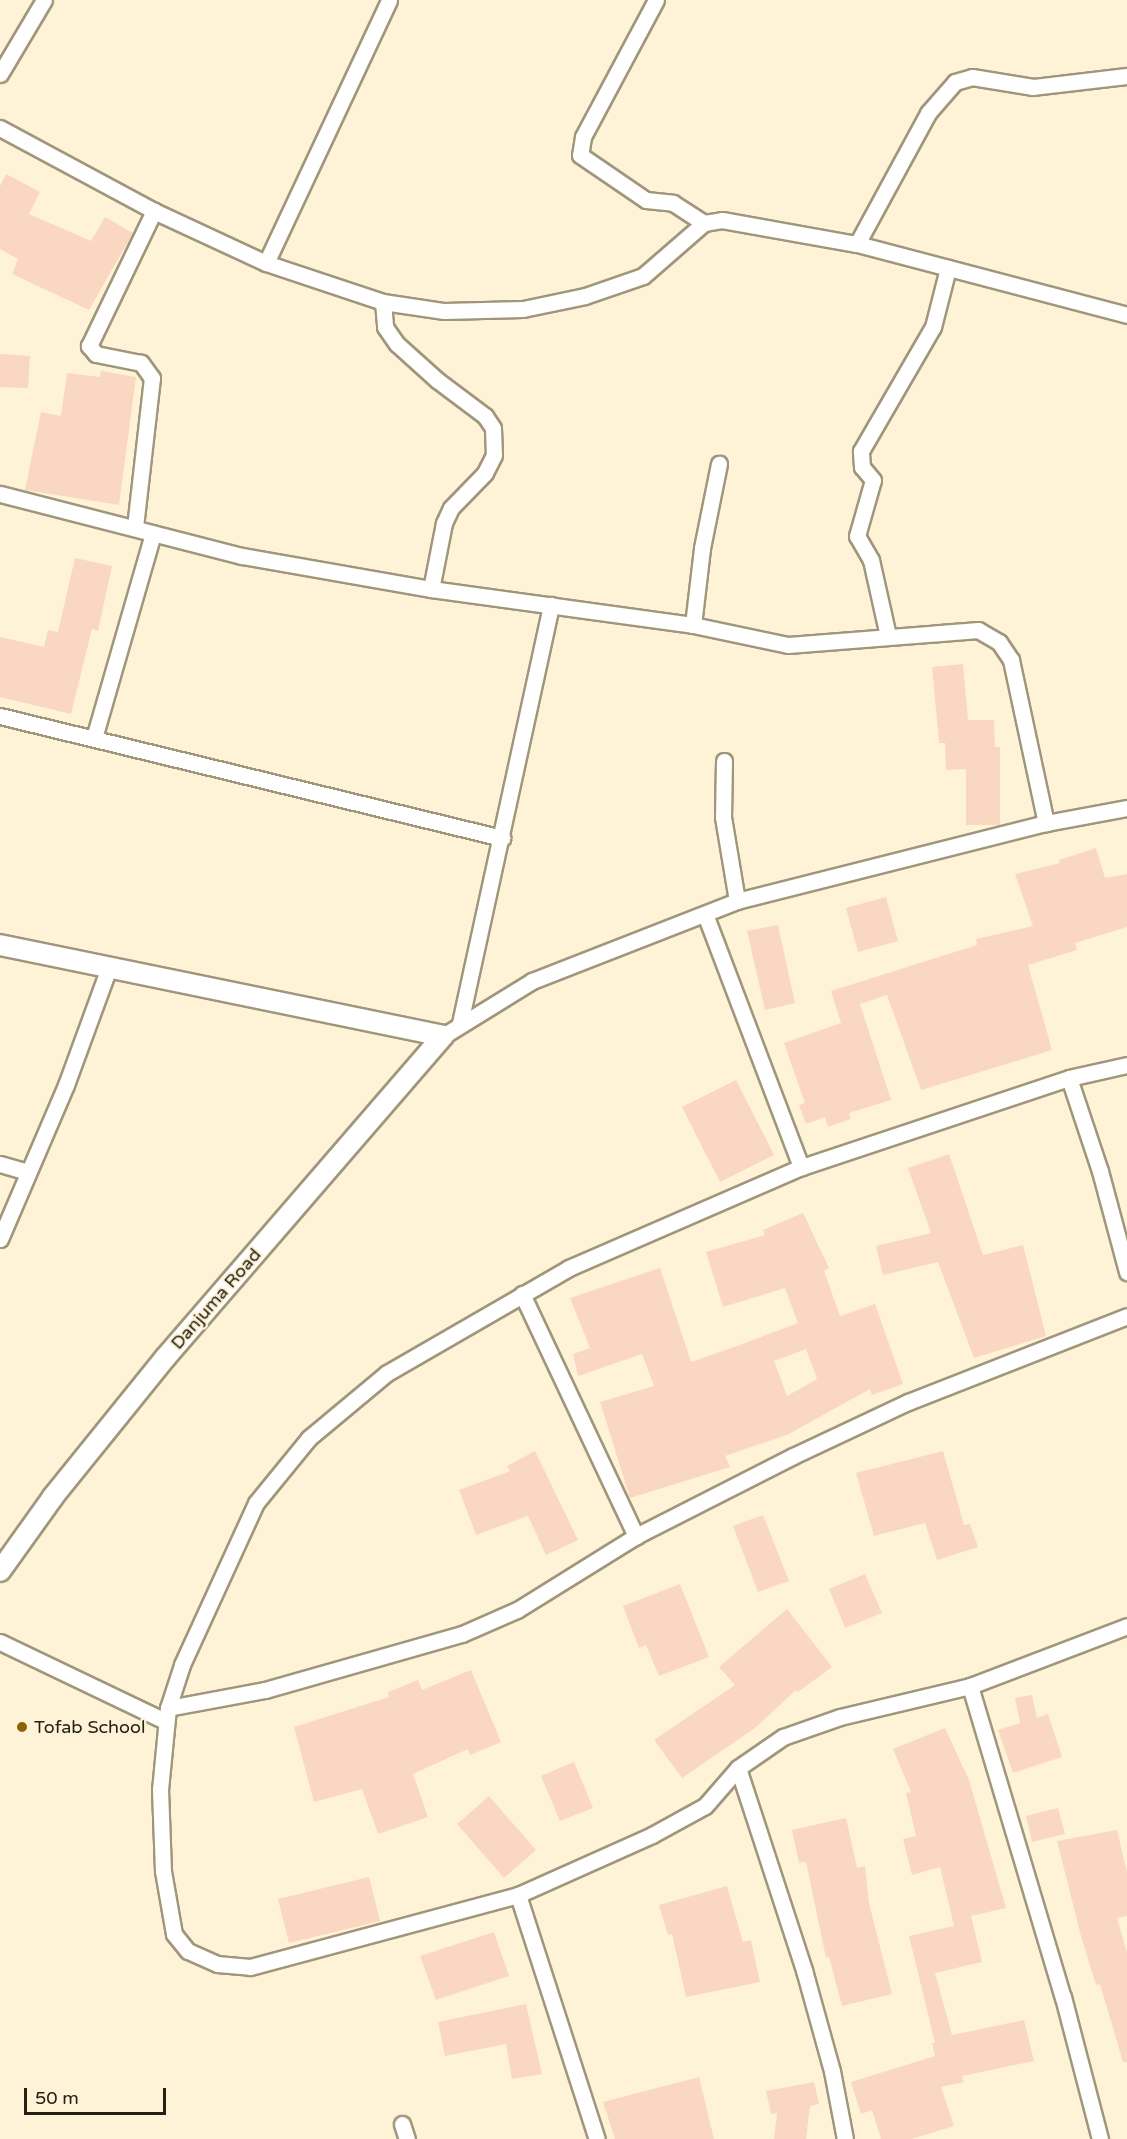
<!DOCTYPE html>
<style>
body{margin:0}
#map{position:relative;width:1127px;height:2139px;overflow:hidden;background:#fef3d6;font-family:"Varela Round",sans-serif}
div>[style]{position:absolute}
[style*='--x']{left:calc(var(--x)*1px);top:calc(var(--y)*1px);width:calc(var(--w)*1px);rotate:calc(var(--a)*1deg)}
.building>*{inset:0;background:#fad7c0}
.roads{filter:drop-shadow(2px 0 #a0967b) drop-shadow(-2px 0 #a0967b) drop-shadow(0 2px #a0967b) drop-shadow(0 -2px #a0967b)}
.minor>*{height:15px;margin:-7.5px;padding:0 7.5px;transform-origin:7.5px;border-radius:7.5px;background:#fff}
.tertiary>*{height:20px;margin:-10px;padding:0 10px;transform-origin:10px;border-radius:10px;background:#fff}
.dots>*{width:16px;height:16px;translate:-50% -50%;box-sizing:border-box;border:3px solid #fef3d6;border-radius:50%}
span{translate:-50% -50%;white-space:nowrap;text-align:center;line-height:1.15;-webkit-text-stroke:4.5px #fef3d6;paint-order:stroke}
.street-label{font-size:18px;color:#242015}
.poi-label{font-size:18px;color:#242015}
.left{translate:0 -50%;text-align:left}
.scale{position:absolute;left:24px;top:2088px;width:142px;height:27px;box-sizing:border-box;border:3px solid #242015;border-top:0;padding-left:8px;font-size:18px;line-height:21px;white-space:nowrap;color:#242015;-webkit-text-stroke:4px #fef3d6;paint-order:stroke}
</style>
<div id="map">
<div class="building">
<div style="clip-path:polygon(6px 174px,40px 192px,29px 214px,91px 241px,105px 217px,133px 233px,89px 310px,12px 274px,18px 259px,0 249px,0 186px)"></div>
<div style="clip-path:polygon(0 354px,30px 356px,28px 388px,0 387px)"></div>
<div style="clip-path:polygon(101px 371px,136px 377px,119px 505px,25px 490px,41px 412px,61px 416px,67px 373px,100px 377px)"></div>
<div style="clip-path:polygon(75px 558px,112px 566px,98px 631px,92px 629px,71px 714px,0 697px,0 637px,44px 647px,48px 630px,58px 632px)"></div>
<div style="clip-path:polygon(963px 664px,968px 720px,994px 720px,995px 747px,1000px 747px,1000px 825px,966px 825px,966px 769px,946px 770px,945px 743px,939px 743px,932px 667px)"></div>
<div style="clip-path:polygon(1096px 848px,1105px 878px,1127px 874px,1127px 927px,1075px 943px,1077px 950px,1028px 965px,1052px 1050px,921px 1090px,887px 995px,860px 1004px,891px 1100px,849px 1113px,851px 1119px,828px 1127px,825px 1117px,806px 1124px,799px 1105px,805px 1103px,784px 1043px,841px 1023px,831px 991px,977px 945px,976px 939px,1033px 926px,1015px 874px,1060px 863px,1059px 860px)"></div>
<div style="clip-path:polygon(886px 897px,898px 941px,858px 952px,846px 908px)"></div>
<div style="clip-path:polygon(778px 925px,795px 1003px,765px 1010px,747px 931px)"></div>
<div style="clip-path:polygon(736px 1080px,774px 1155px,720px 1182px,682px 1107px)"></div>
<div style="clip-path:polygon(949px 1154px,983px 1255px,1023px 1245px,1046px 1336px,974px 1358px,938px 1262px,883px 1275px,876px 1246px,931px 1233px,908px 1168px)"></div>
<div style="clip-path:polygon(evenodd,803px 1213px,829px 1268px,824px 1271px,840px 1316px,875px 1304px,903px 1384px,872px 1395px,870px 1389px,787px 1435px,725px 1456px,730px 1467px,630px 1498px,600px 1402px,654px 1386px,642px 1354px,578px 1376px,573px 1354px,590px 1348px,570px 1298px,660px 1268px,691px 1362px,737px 1346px,798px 1323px,785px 1288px,723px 1307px,706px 1252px,765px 1235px,763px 1230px,803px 1213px,806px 1349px,817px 1379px,787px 1396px,774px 1361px,806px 1349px)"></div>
<div style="clip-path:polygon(535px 1451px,578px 1540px,546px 1555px,528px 1516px,476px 1535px,459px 1490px,510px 1471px,507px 1466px)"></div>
<div style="clip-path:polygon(943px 1451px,964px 1525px,970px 1524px,978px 1547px,937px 1560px,925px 1523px,874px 1536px,856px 1473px)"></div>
<div style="clip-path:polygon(763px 1515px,789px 1581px,758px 1592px,733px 1526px)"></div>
<div style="clip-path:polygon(865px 1574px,882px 1613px,845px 1628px,829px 1589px)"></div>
<div style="clip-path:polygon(680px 1584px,709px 1657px,659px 1676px,646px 1645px,639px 1648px,623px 1606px)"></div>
<div style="clip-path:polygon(787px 1609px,832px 1667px,798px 1692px,796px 1690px,755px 1728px,682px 1778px,654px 1740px,735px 1685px,719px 1667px)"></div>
<div style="clip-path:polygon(471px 1670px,501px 1742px,470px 1755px,468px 1749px,413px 1774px,428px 1817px,378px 1834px,362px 1789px,314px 1802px,294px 1727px,389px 1697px,388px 1692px,418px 1680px,422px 1690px)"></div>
<div style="clip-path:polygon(1032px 1695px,1037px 1718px,1048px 1714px,1062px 1757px,1013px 1773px,998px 1730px,1020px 1723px,1015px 1698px)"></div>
<div style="clip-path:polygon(945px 1728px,969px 1780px,1006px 1908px,971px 1916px,982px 1962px,935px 1973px,952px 2035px,1024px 2020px,1034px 2061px,962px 2076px,964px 2082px,941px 2087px,954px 2126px,912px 2139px,881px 2139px,872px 2110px,861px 2114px,851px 2082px,935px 2056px,932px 2043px,935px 2043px,909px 1936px,954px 1926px,940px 1867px,912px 1875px,903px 1839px,916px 1836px,906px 1793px,911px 1792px,893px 1749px)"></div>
<div style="clip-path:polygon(574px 1762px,593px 1808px,560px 1821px,541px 1776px)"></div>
<div style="clip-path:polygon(489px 1796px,536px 1850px,504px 1878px,457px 1824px)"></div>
<div style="clip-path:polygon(1058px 1808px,1065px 1834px,1032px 1842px,1026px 1816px)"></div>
<div style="clip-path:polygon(846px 1818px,857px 1868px,865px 1866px,869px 1903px,892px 1994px,842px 2006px,829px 1957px,826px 1958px,806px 1862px,799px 1863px,792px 1830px)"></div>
<div style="clip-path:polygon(1117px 1830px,1127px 1872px,1127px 1916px,1117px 1918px,1127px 1952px,1127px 2062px,1123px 2062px,1100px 1984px,1096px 1985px,1081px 1936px,1057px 1841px)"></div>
<div style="clip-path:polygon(369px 1877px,380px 1921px,289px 1943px,278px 1899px)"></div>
<div style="clip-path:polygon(727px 1886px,743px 1942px,751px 1940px,760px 1982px,686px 1997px,672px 1934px,668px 1935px,659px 1905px)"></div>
<div style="clip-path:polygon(494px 1932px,509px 1976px,436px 2000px,420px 1956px)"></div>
<div style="clip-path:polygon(526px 2004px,542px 2074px,512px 2079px,506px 2044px,445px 2056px,438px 2022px)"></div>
<div style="clip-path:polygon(699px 2077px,714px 2139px,615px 2139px,603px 2102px)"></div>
<div style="clip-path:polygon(814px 2082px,819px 2104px,810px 2106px,806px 2139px,774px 2139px,777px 2113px,771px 2114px,766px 2091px)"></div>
</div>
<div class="roads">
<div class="minor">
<div style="--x:656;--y:0;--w:155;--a:118.1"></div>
<div style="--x:583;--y:137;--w:18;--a:99"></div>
<div style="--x:580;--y:155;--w:80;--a:34.3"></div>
<div style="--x:646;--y:200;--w:27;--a:6"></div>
<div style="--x:673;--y:203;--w:37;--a:33"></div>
<div style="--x:0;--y:74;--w:86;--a:-59.3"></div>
<div style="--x:0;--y:128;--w:175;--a:28.3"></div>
<div style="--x:154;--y:211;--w:123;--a:24.9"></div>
<div style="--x:266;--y:263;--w:123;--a:18.4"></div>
<div style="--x:383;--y:302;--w:62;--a:8.4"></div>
<div style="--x:444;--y:311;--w:79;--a:-1.5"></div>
<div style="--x:523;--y:309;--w:63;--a:-11.8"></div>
<div style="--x:585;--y:296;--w:61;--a:-19"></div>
<div style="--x:643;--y:276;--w:81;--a:-41"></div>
<div style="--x:704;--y:223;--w:18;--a:-9"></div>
<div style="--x:722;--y:220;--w:137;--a:10.1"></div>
<div style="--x:857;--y:244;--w:279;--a:14.7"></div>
<div style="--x:857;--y:244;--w:149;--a:-61.5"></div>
<div style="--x:928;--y:113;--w:41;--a:-48.9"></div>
<div style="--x:955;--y:82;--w:18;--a:-16"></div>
<div style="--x:972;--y:77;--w:62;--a:9.3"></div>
<div style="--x:1033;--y:87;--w:95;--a:-6.7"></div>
<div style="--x:266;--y:263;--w:290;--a:-64.9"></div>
<div style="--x:383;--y:302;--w:25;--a:85"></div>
<div style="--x:385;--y:327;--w:21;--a:55"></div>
<div style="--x:397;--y:344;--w:54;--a:42"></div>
<div style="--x:437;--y:380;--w:60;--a:36.9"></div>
<div style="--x:485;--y:416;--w:14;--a:56"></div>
<div style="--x:493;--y:428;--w:27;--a:88"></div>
<div style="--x:494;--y:455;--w:20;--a:117"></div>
<div style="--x:485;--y:473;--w:49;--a:134.2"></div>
<div style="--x:451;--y:508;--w:17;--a:115"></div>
<div style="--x:444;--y:523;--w:67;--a:101.1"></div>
<div style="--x:0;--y:494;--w:250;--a:14.4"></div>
<div style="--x:242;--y:556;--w:192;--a:9.9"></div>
<div style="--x:431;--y:589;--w:264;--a:7.8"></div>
<div style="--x:693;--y:625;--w:97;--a:11.9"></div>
<div style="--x:788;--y:645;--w:191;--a:-4.5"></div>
<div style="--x:978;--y:630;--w:24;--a:30"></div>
<div style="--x:999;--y:642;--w:22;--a:56"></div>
<div style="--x:1011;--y:660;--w:167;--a:77.9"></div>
<div style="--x:135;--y:527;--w:150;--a:-83.5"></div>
<div style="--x:152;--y:378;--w:19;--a:-126"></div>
<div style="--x:141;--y:363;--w:46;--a:-168.7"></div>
<div style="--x:96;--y:354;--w:11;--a:-131"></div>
<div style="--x:89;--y:346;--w:150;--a:-64.3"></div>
<div style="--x:693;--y:625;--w:78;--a:-83.3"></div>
<div style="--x:702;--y:548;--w:86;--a:-78.6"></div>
<div style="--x:888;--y:636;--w:78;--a:-102.6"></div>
<div style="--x:871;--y:560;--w:28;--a:-120"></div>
<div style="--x:857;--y:536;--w:58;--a:-74.1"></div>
<div style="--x:873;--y:480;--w:17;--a:-130"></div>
<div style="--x:862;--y:467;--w:16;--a:-94"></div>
<div style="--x:861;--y:451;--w:143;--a:-59.9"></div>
<div style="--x:933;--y:327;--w:61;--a:-75.7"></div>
<div style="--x:0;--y:716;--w:517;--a:13.66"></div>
<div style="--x:94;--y:738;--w:213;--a:-73.9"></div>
<div style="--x:724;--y:761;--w:56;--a:91"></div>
<div style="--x:723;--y:817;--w:85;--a:80.5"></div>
<div style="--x:705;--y:914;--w:271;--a:69.2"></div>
<div style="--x:460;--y:1023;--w:428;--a:-77.7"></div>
<div style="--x:443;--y:1036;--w:105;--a:-31.7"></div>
<div style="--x:532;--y:981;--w:220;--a:-21.3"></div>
<div style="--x:737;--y:901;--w:319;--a:-14.2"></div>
<div style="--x:1046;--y:823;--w:82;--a:-10.5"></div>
<div style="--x:1127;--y:1065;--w:59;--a:167.4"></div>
<div style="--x:1069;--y:1078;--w:282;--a:161.6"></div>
<div style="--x:801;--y:1167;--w:253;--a:156.5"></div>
<div style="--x:569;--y:1268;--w:210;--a:150"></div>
<div style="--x:387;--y:1373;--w:102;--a:140.2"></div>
<div style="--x:309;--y:1438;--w:84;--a:129.2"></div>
<div style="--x:256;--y:1503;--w:178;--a:114.6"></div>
<div style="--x:182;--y:1665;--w:45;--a:108"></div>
<div style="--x:168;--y:1708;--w:81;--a:95.6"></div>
<div style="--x:160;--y:1789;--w:82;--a:87.9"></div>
<div style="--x:163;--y:1871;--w:64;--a:80.1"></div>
<div style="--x:174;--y:1934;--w:22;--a:51"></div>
<div style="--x:188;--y:1951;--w:32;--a:24"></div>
<div style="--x:217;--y:1964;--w:33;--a:5"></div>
<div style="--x:250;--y:1967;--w:278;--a:-15"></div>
<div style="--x:518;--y:1895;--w:147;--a:-24.1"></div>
<div style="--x:652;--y:1835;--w:60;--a:-28.7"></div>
<div style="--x:705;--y:1806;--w:50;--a:-49"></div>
<div style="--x:738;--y:1768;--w:55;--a:-34.6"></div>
<div style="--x:783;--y:1737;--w:60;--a:-19.3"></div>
<div style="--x:840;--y:1717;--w:134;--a:-13.4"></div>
<div style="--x:970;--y:1686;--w:168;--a:-20.9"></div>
<div style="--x:1069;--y:1078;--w:98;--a:71.6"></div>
<div style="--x:1100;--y:1171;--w:105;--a:75"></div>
<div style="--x:0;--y:1164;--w:29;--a:16"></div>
<div style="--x:0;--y:1239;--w:168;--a:-66.8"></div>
<div style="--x:66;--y:1085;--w:122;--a:-69.9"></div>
<div style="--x:522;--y:1294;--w:268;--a:64.8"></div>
<div style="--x:0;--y:1642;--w:183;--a:25.6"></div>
<div style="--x:970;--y:1686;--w:325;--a:73.4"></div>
<div style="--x:1063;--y:1997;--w:147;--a:75.4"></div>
<div style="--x:168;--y:1708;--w:99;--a:-10.5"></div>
<div style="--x:265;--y:1690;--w:205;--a:-15.9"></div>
<div style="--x:462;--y:1634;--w:60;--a:-23.6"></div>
<div style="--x:517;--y:1610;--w:140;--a:-31.9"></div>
<div style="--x:636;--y:1536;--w:176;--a:-27"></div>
<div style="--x:793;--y:1456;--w:127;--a:-25.2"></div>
<div style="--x:908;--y:1402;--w:235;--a:-21.4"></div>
<div style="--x:738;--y:1768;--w:213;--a:71.9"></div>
<div style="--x:804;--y:1970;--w:105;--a:74.5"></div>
<div style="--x:832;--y:2071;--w:69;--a:79.2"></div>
<div style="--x:518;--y:1895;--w:256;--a:72.1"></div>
<div style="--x:402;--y:2124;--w:16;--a:72"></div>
</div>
<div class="tertiary">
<div style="--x:0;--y:945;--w:452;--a:11.6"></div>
<div style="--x:443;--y:1036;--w:425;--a:130.8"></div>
<div style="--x:165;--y:1358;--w:179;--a:128.9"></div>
<div style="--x:53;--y:1497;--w:91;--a:125.6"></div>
</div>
</div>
<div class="dots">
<div style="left:22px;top:1727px;background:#8d6307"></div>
</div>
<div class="street-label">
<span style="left:216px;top:1299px;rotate:-49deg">Danjuma Road</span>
</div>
<div class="poi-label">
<span class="left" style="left:34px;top:1727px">Tofab School</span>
</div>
<div class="scale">50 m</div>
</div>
